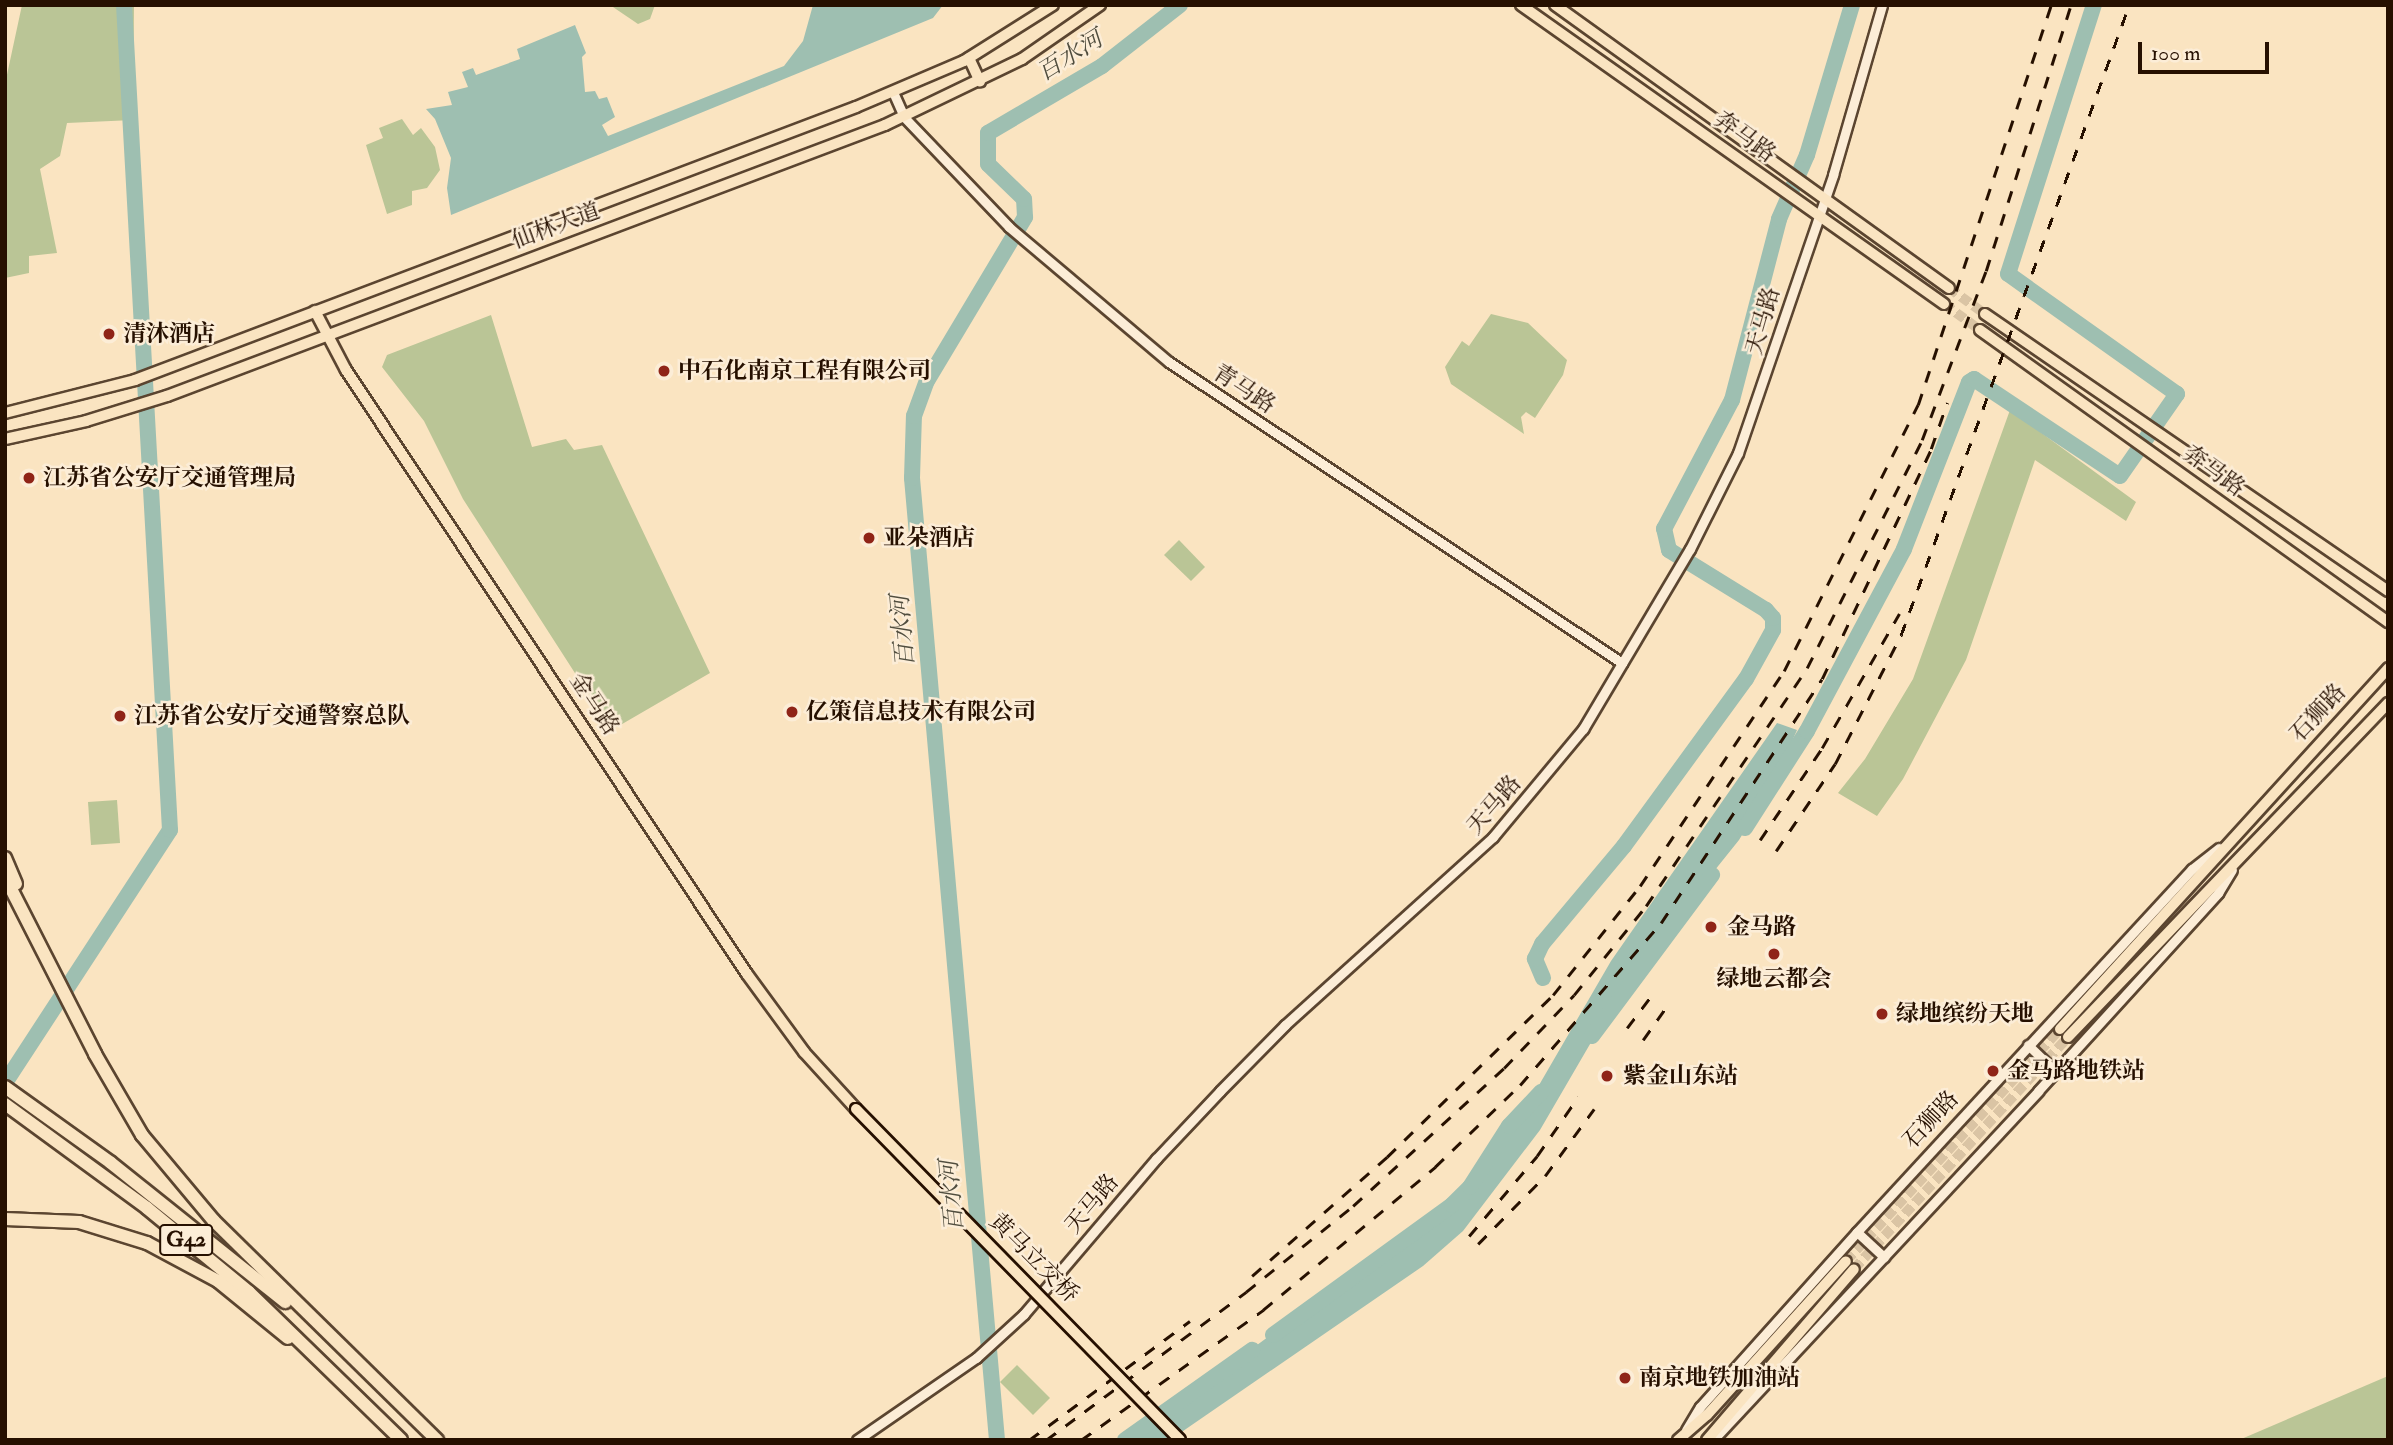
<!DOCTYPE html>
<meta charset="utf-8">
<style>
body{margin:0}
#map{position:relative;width:2393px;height:1445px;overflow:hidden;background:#fae4c1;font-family:"IM FELL Double Pica","Noto Serif SC",serif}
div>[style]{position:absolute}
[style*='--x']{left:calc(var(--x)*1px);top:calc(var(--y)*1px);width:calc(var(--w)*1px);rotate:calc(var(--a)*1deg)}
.green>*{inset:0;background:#bac596}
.water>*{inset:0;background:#9ebfb1}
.river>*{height:16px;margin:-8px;padding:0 8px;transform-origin:8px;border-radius:8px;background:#9ebfb1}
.major-tunnel>*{height:10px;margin-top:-5px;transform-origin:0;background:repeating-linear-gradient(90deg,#dac4a4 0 10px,transparent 0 15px)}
.roads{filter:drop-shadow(2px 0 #5b4530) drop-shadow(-2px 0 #5b4530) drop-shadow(0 2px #5b4530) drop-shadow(0 -2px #5b4530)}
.minor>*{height:9px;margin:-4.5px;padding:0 4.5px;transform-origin:4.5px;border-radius:4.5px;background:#fcedd7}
.major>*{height:10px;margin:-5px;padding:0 5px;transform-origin:5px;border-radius:5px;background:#fae4c1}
.highway>*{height:12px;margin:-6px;padding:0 6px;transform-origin:6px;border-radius:6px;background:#fae4c1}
.rail>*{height:2.5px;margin-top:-1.25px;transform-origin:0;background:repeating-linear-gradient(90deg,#261000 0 12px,transparent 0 24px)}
.bridges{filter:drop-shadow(2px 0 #261000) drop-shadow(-2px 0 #261000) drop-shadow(0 2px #261000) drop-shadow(0 -2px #261000)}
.major-bridge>*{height:10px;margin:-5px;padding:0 5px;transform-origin:5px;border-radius:5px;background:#fae4c1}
.dots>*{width:19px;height:19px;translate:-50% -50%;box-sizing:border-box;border:4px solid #fcedd7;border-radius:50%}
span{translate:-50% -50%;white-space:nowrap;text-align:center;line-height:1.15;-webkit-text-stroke:5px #fcedd7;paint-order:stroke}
.shield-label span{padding:2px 5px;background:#fcedd7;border:2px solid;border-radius:5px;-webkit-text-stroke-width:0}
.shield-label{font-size:21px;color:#261000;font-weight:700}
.street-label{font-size:23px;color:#261000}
.poi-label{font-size:23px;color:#261000;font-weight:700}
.left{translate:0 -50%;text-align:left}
.water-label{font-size:24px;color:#504d3e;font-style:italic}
.frame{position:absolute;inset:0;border:7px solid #261000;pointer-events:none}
.scale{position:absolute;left:2138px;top:42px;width:131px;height:32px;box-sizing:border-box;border:4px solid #261000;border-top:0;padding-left:9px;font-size:21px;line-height:24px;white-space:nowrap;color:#261000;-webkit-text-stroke:5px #fcedd7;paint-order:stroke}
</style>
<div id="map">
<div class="green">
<div style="clip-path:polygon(22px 5px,134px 5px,133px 120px,67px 123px,60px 156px,40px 169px,57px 253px,29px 256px,29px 273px,5px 278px,5px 84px)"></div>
<div style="clip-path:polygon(610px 5px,655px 5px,650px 19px,638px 24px)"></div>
<div style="clip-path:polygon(402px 119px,413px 135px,421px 128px,435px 147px,440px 170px,427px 188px,412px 191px,412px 205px,387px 214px,366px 145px,383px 138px,379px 128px)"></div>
<div style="clip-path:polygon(1491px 314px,1528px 323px,1567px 360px,1563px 375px,1535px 418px,1526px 412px,1521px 417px,1524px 434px,1451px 384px,1445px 367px,1462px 341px,1469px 346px)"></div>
<div style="clip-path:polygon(491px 315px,532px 447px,566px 439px,574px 450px,602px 445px,710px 673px,617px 727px,609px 726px,463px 499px,424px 421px,382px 367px,387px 355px)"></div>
<div style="clip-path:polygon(2010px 410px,2136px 502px,2126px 521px,2035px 460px,1966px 660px,1903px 779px,1877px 816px,1838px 793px,1865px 759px,1913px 679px)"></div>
<div style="clip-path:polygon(1179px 540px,1205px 567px,1191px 581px,1164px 555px)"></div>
<div style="clip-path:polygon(117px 800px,120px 843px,91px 845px,88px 802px)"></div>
<div style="clip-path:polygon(1017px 1365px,1050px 1398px,1033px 1415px,1000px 1382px)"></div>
<div style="clip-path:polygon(2388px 1376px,2388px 1440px,2239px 1440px)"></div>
</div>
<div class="water">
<div style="clip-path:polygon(813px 5px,943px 5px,933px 18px,451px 215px,447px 188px,451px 158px,435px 119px,426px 109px,452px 105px,448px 92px,468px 87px,462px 72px,473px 68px,476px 75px,520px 59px,517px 49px,575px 25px,586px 53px,582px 57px,585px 92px,595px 91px,599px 99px,607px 97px,615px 117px,602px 125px,608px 136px,784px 66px,803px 41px)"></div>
<div style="clip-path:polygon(1777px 723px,1797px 730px,1774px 782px,1739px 840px,1650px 951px,1618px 996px,1540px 1130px,1463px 1231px,1423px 1266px,1170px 1440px,1128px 1440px,1462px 1194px,1517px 1123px,1611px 961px)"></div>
</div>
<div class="river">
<div style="--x:1745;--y:828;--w:115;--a:-57.4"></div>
<div style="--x:1807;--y:731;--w:206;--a:-61.9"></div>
<div style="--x:1904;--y:549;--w:179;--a:-68.7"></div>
<div style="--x:1969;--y:382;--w:6;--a:-31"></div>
<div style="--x:1974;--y:379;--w:175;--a:33.6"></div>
<div style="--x:2120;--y:476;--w:100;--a:-55.2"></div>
<div style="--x:2177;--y:394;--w:207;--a:-144.6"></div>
<div style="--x:2008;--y:274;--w:282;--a:-72.3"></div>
<div style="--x:1543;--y:978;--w:21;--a:-113"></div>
<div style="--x:1535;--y:959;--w:17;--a:-65"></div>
<div style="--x:1542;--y:944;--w:128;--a:-50.1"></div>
<div style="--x:1624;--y:846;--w:207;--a:-53.9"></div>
<div style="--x:1746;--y:679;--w:56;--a:-61.1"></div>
<div style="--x:1773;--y:630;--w:12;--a:-90"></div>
<div style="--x:1773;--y:618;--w:11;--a:-131"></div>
<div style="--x:1766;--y:610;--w:114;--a:-148.3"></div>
<div style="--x:1669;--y:550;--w:22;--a:-103"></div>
<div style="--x:1664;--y:529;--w:146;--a:-62.2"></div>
<div style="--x:1732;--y:400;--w:187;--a:-75.4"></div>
<div style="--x:1779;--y:219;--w:70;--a:-66.4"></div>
<div style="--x:1807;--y:155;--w:157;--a:-73.3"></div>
<div style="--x:1592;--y:1036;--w:201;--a:-53.3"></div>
<div style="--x:5;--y:1083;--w:302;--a:-56.9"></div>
<div style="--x:170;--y:830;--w:826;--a:-93.19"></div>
<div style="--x:1273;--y:1335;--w:221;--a:-36"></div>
<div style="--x:1452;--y:1205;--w:25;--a:-45"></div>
<div style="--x:1470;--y:1187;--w:72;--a:-57.4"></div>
<div style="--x:1509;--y:1126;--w:47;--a:-46.7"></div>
<div style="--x:997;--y:1440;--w:966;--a:-95.05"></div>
<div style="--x:912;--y:478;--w:62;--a:-88.2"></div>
<div style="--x:914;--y:416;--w:37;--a:-70"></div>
<div style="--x:927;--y:381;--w:191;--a:-59.1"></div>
<div style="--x:1025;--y:217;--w:18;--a:-93"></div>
<div style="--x:1024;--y:199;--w:50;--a:-135.8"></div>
<div style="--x:988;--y:164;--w:31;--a:-90"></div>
<div style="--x:988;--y:133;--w:132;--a:-30.4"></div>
<div style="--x:1102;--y:66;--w:99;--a:-38"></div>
<div style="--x:1125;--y:1440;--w:156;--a:-35.3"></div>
</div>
<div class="major-tunnel">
<div style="--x:1949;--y:288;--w:44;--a:35.8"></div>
<div style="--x:1944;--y:304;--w:44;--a:35.8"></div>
<div style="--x:1846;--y:1261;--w:316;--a:-47.3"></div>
<div style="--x:1854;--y:1269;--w:316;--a:-47.3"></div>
</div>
<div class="roads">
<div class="minor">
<div style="--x:893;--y:92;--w:27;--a:66"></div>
<div style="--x:904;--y:117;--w:152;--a:46.3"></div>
<div style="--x:1009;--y:227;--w:209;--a:40.2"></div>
<div style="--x:1169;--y:362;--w:544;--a:33.6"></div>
<div style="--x:2028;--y:1045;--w:37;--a:44"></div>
<div style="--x:1857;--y:1232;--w:37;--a:43"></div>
<div style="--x:1686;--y:1430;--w:27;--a:-59"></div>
<div style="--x:1700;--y:1407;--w:235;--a:-48.1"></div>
<div style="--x:1857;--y:1232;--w:494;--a:-47.3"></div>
<div style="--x:2192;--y:869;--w:34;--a:-38"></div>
<div style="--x:857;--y:1440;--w:145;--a:-34.6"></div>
<div style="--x:976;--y:1358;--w:65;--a:-42.5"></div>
<div style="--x:1024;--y:1314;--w:204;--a:-49.6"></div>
<div style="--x:1156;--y:1159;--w:93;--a:-46.7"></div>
<div style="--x:1220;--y:1091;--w:93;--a:-45.4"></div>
<div style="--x:1285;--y:1025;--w:280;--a:-42.1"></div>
<div style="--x:1493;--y:837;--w:141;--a:-50.2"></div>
<div style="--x:1583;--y:729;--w:209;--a:-59.3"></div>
<div style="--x:1690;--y:549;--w:107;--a:-63.4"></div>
<div style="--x:1738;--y:453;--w:294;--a:-71.1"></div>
<div style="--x:1833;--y:175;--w:177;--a:-73.9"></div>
<div style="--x:1713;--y:1440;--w:477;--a:-47"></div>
<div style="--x:2038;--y:1091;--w:268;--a:-47.7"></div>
<div style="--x:2218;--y:893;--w:27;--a:-59"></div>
</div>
<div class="major">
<div style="--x:1521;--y:5;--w:518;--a:35.25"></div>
<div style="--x:1555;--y:5;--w:485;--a:35.7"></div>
<div style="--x:969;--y:58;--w:26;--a:65"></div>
<div style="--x:315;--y:311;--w:67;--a:62.3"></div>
<div style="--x:346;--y:370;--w:725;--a:56.42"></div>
<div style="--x:747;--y:974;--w:97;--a:53.8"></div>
<div style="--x:804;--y:1052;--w:77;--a:47.6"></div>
<div style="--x:1985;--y:314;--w:489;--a:34.5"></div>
<div style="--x:1980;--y:330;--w:502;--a:35.59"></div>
<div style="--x:5;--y:413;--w:134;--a:-14.2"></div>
<div style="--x:135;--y:380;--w:771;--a:-20.74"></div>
<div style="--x:856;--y:107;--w:117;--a:-23.1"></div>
<div style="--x:964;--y:61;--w:105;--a:-32.2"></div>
<div style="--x:5;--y:439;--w:83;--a:-12.5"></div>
<div style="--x:86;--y:421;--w:85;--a:-17.2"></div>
<div style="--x:167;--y:396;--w:767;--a:-20.68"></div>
<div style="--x:885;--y:125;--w:152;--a:-25.7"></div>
<div style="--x:1022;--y:59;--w:95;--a:-34.7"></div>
<div style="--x:2060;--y:1029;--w:488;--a:-47.7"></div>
<div style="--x:2068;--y:1037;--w:463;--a:-46.2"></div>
<div style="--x:1678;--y:1440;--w:38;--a:-41"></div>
<div style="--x:1707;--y:1415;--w:207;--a:-47.9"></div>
<div style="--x:1707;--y:1440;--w:225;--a:-49.3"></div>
</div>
<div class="highway">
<div style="--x:5;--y:858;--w:28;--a:67"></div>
<div style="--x:5;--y:877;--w:199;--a:63"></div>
<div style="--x:95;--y:1054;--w:94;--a:59.9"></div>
<div style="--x:142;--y:1135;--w:112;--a:50.1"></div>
<div style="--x:214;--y:1221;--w:313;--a:44.5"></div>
<div style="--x:5;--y:1087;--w:130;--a:35.6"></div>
<div style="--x:111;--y:1163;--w:223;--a:38.6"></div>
<div style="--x:5;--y:1104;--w:176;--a:36.2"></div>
<div style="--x:147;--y:1208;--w:132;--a:39.5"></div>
<div style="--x:249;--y:1292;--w:212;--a:44.2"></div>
<div style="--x:5;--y:1219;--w:74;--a:2.3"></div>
<div style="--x:79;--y:1222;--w:71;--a:17.2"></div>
<div style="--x:147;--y:1243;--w:81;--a:28.2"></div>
<div style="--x:218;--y:1281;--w:90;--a:39.2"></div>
</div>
</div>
<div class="rail">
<div style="--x:1760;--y:840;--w:111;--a:-56"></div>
<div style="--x:1822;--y:748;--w:155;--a:-60.1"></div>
<div style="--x:1776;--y:851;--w:105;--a:-55.9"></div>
<div style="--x:1835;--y:764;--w:145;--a:-62.9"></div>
<div style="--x:1901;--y:635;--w:670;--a:-70.1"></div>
<div style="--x:1627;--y:1028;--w:41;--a:-52.9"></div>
<div style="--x:1643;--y:1040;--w:42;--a:-54.8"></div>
<div style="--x:1469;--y:1236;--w:105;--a:-49.6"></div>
<div style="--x:1537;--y:1156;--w:72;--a:-55.2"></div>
<div style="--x:1478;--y:1244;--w:95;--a:-45.4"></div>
<div style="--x:1545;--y:1176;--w:83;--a:-53.8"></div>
<div style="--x:1252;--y:1276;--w:180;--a:-41.4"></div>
<div style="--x:1387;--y:1157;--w:232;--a:-44.3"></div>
<div style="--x:1553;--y:995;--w:139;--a:-51.4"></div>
<div style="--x:1640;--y:886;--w:259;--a:-56.2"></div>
<div style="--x:1784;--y:671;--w:298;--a:-63.3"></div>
<div style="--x:1918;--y:405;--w:422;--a:-71.6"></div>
<div style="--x:1029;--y:1440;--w:200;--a:-36.5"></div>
<div style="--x:1046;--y:1440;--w:249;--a:-36.5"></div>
<div style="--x:1246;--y:1292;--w:137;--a:-38.8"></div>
<div style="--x:1353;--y:1206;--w:205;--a:-42.4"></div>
<div style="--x:1504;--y:1068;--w:101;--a:-46.2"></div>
<div style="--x:1574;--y:995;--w:114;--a:-51"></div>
<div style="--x:1646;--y:906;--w:287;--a:-55.9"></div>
<div style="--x:1807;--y:668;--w:255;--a:-63.2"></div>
<div style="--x:1922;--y:440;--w:181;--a:-69.3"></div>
<div style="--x:1986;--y:271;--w:279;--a:-72.3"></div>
<div style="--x:1081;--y:1440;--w:224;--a:-35.5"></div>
<div style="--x:1263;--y:1310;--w:224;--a:-39.7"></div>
<div style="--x:1435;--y:1167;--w:118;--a:-44"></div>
<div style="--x:1520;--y:1085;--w:215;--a:-49"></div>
<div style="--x:1661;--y:923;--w:292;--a:-56.6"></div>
<div style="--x:1822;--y:679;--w:255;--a:-64.6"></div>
<div style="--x:1931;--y:449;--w:49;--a:-70.8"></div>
</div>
<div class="bridges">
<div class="major-bridge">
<div style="--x:856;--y:1109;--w:463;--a:45.6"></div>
</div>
</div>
<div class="dots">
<div style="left:109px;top:334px;background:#8f2418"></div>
<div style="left:664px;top:371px;background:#8f2418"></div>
<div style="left:29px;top:478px;background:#8f2418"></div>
<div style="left:869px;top:538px;background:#8f2418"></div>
<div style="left:792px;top:712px;background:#8f2418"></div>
<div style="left:120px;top:716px;background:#8f2418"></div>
<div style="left:1711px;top:927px;background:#8f2418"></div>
<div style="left:1774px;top:954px;background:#8f2418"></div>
<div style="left:1882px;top:1014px;background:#8f2418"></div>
<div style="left:1993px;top:1071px;background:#8f2418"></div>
<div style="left:1607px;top:1076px;background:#8f2418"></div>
<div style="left:1625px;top:1378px;background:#8f2418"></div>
</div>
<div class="shield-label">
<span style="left:186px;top:1240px">G42</span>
</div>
<div class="street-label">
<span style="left:1745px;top:137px;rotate:36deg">奔马路</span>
<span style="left:556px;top:226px;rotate:-20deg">仙林大道</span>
<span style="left:1763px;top:321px;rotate:-74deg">天马路</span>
<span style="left:1244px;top:389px;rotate:33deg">青马路</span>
<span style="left:2214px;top:471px;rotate:36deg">奔马路</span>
<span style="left:594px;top:704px;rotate:56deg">金马路</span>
<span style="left:2318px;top:713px;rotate:-47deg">石狮路</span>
<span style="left:1494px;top:805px;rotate:-49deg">天马路</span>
<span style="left:1931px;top:1120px;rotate:-47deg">石狮路</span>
<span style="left:1092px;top:1204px;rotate:-50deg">天马路</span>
<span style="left:1034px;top:1258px;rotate:45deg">黄马立交桥</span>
</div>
<div class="poi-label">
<span class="left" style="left:123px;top:334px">清沐酒店</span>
<span class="left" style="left:678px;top:371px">中石化南京工程有限公司</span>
<span class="left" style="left:43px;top:478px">江苏省公安厅交通管理局</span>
<span class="left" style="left:883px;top:538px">亚朵酒店</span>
<span class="left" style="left:806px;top:712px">亿策信息技术有限公司</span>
<span class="left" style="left:134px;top:716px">江苏省公安厅交通警察总队</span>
<span class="left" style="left:1727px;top:927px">金马路</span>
<span style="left:1774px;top:979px">绿地云都会</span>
<span class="left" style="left:1896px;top:1014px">绿地缤纷天地</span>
<span class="left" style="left:2007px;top:1071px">金马路地铁站</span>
<span class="left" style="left:1623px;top:1076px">紫金山东站</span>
<span class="left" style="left:1639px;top:1378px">南京地铁加油站</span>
</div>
<div class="water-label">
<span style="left:1070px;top:56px;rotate:-32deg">百水河</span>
<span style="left:903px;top:631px;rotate:-95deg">百水河</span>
<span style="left:952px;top:1196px;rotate:-95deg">百水河</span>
</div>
<div class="frame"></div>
<div class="scale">100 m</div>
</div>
